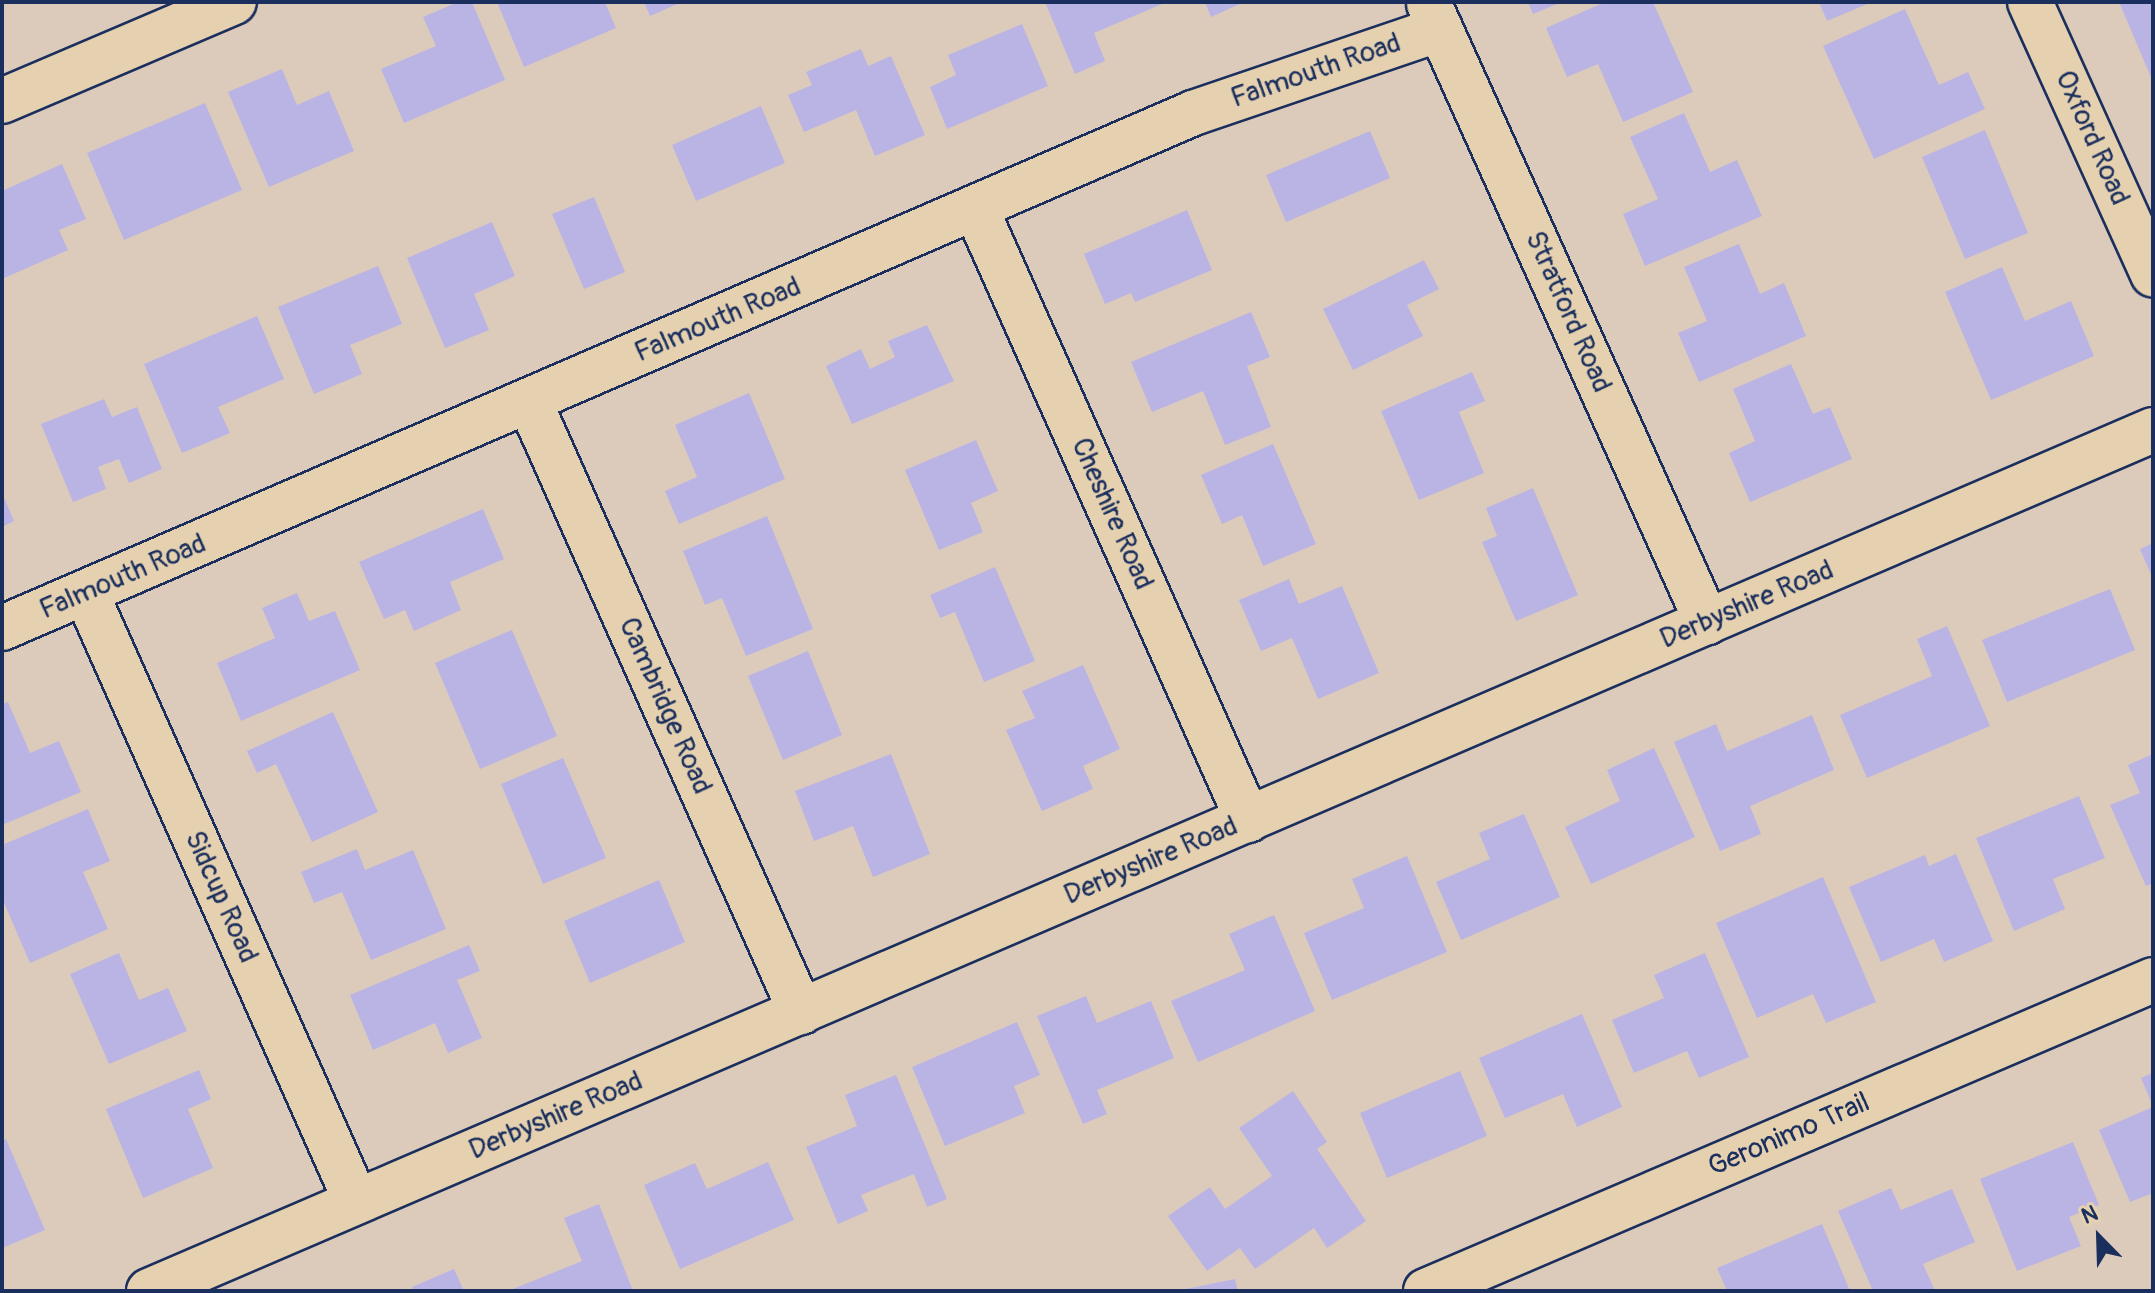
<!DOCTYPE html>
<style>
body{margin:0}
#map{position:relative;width:2155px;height:1293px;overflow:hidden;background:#dccbba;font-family:Pangolin,sans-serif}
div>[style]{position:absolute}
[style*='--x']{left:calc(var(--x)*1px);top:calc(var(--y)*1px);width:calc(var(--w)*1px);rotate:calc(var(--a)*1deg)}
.building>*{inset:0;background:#bab4e5}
.roads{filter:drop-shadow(2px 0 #1b2f5e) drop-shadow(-2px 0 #1b2f5e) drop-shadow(0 2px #1b2f5e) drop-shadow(0 -2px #1b2f5e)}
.minor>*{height:44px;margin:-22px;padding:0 22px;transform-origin:22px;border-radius:22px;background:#e5d1af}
.tertiary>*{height:44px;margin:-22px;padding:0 22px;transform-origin:22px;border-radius:22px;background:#e5d1af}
span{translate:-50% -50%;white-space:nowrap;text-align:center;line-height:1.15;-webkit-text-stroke:6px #e5d1af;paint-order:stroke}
.street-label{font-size:28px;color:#1b2f5e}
.frame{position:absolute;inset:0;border:4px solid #1b2f5e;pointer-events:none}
.north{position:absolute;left:2059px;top:1197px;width:80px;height:80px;-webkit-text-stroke:6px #e5d1af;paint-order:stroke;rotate:337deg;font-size:22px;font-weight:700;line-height:32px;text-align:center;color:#1b2f5e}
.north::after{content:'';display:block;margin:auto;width:28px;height:36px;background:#1b2f5e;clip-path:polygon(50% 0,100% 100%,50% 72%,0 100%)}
</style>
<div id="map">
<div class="building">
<div style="clip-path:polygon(458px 2px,472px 2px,505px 80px,404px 123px,381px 69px,436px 46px,423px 17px)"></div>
<div style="clip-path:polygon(497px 2px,605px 2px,616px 28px,524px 67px)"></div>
<div style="clip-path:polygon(644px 2px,682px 2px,650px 16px)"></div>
<div style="clip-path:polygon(1045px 2px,1167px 2px,1094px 33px,1105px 61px,1075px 74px)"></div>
<div style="clip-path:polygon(1205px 2px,1244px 2px,1211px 17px)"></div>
<div style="clip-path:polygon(1528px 2px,1562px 2px,1533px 14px)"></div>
<div style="clip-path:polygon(1605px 2px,1653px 2px,1693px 92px,1623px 122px,1598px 64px,1567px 77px,1546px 28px)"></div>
<div style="clip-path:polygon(1819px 2px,1872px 2px,1827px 21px)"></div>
<div style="clip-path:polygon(2119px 2px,2153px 2px,2153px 82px)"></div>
<div style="clip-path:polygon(1905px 9px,1939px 85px,1968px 72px,1985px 109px,1874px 159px,1823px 46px)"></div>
<div style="clip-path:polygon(1022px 24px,1048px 86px,947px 129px,930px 87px,956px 75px,948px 55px)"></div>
<div style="clip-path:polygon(861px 49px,868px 66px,891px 56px,925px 135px,875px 156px,856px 110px,804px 132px,788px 95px,812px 85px,806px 72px)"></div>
<div style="clip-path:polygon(282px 69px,297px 105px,329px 91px,354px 151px,269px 187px,228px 92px)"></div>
<div style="clip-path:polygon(205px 103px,242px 190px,124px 240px,87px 153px)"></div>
<div style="clip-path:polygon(761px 106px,785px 163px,696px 201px,672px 145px)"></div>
<div style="clip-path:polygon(1684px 113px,1710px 172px,1737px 160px,1762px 216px,1645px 266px,1623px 214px,1658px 199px,1630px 137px)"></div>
<div style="clip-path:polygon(1985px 130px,2028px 233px,1965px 259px,1922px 157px)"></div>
<div style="clip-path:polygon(1370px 131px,1390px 178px,1286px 222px,1266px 175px)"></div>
<div style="clip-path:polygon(62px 164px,86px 219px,59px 230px,68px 250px,2px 279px,2px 191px)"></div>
<div style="clip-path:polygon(594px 197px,625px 272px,584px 289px,552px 214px)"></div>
<div style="clip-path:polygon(1187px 210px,1212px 270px,1135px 302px,1131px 293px,1105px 304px,1084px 254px)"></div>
<div style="clip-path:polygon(492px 222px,515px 276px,474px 294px,489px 330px,445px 348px,407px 258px)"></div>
<div style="clip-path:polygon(1739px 244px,1760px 294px,1784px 283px,1806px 336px,1699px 382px,1678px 333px,1707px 321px,1684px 267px)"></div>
<div style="clip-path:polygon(1424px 260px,1439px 289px,1407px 305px,1423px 336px,1353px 370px,1323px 309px)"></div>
<div style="clip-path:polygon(378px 266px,402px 324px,350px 345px,362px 374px,314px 394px,278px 307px)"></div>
<div style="clip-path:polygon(2002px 267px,2025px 321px,2071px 301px,2094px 356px,1991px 400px,1945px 292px)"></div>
<div style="clip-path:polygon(1251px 312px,1270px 357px,1247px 366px,1271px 427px,1225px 445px,1203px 391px,1152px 412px,1131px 362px)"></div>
<div style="clip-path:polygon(257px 316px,284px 379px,218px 407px,230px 433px,182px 453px,144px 364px)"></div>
<div style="clip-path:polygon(927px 325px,954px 381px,852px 424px,826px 366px,861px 349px,870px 369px,895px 357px,888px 341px)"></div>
<div style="clip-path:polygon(1791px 364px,1813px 414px,1830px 407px,1852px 459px,1750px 502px,1729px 453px,1755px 441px,1733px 389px)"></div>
<div style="clip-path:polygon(1472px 372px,1485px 401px,1459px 412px,1484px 473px,1419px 500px,1381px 411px)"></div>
<div style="clip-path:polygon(749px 393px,785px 479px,679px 524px,665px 491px,697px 477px,675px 425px)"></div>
<div style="clip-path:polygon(104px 399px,112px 417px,137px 407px,162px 469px,129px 483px,119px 459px,98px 467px,106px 489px,73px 502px,41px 424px)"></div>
<div style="clip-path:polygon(976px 440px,998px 491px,971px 503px,983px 532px,939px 550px,905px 470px)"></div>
<div style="clip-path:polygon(1273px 444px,1316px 544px,1263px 566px,1242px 515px,1222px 524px,1201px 475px)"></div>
<div style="clip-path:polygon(1533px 488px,1578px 595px,1516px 621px,1482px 542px,1497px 536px,1486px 508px)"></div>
<div style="clip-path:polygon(2px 493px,14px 521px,2px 527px)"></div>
<div style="clip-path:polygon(483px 509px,504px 559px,450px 582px,461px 610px,414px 631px,405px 610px,384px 619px,359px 562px)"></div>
<div style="clip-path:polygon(767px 516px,813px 629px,746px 656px,722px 598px,705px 605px,683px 551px)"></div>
<div style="clip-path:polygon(2153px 543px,2153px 579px,2140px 549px)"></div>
<div style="clip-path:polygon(995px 567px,1035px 661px,984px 682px,955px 612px,940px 618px,930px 595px)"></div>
<div style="clip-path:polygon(1289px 579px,1299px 604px,1342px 586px,1379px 673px,1318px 699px,1292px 638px,1261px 651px,1239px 600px)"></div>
<div style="clip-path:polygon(2110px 589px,2135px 650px,2007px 702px,1982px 640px)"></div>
<div style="clip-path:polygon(297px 593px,309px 621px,335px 611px,360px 670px,241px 721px,217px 663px,275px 638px,262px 608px)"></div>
<div style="clip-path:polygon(1947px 626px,1990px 726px,1867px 778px,1840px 715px,1932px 676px,1917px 639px)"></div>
<div style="clip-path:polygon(512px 630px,557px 736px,480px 769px,435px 663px)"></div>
<div style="clip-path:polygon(808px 651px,842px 735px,783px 760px,748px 676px)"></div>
<div style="clip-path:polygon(1083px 665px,1120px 749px,1083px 766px,1093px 789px,1042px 811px,1006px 730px,1035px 718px,1022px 691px)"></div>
<div style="clip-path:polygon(8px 702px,30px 753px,59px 741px,81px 792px,2px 825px,2px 704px)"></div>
<div style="clip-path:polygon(333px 712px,378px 812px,312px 842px,276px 764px,257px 773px,247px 751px)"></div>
<div style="clip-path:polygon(1812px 715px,1834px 770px,1750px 806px,1761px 834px,1720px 851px,1674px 742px,1716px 724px,1727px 751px)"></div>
<div style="clip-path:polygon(1654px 748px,1695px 837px,1591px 884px,1565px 827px,1620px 801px,1607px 770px)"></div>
<div style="clip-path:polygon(891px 754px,930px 854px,873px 877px,853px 826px,814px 841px,795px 791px)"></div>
<div style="clip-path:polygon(2153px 754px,2153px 883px,2146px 886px,2110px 805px,2140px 793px,2128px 765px)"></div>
<div style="clip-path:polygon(563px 758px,606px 858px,543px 884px,501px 784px)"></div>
<div style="clip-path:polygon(2079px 796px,2105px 858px,2053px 879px,2065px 909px,2014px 931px,1976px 838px)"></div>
<div style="clip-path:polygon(88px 809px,110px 861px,83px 872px,108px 929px,30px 963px,2px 898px,2px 845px)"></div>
<div style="clip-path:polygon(1524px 814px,1560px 897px,1461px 940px,1436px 882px,1490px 859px,1479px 833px)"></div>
<div style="clip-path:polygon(357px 849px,365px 870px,413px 850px,446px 929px,371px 960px,342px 892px,314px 903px,301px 872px)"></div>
<div style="clip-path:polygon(1956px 854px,1993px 941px,1944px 962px,1934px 939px,1881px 962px,1849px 887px,1925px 855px,1929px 866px)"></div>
<div style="clip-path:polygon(1407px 856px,1447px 952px,1332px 1000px,1304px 933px,1364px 908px,1352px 879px)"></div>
<div style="clip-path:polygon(1823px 877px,1876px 1002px,1826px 1023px,1813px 994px,1757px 1018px,1716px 923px)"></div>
<div style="clip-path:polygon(659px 880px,685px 942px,590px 983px,564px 921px)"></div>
<div style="clip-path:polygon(1274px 915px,1315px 1011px,1198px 1062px,1171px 1001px,1245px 970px,1229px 934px)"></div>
<div style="clip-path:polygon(469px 945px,480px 971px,457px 980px,482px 1038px,448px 1053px,435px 1023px,373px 1050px,350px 995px)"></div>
<div style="clip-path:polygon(119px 953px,139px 1000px,168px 988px,187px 1031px,109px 1064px,70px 974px)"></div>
<div style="clip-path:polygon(1705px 953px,1749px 1057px,1699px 1078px,1687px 1051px,1634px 1073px,1612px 1020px,1664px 998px,1654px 975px)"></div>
<div style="clip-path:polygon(1086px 996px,1097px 1023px,1151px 1001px,1174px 1058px,1097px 1090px,1107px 1114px,1083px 1124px,1037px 1016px)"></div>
<div style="clip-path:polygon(1582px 1014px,1622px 1107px,1577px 1127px,1563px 1094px,1505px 1118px,1479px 1058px)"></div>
<div style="clip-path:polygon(1017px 1022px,1040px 1075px,1014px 1086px,1025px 1113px,945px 1146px,912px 1067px)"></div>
<div style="clip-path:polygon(199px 1070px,211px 1099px,188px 1109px,213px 1168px,143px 1198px,106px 1109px)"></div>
<div style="clip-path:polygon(1460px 1071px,1487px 1136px,1387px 1178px,1360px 1113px)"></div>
<div style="clip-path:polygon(2153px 1073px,2153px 1106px,2141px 1078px)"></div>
<div style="clip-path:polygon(896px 1075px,947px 1199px,927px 1207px,914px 1174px,861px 1195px,868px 1211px,838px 1224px,806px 1147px,857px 1126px,845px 1095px)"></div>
<div style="clip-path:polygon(1293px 1091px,1327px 1142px,1317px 1149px,1366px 1221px,1327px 1248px,1314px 1228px,1255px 1269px,1240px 1248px,1207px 1271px,1168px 1216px,1210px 1187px,1225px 1209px,1272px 1176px,1239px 1128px)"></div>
<div style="clip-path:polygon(2153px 1107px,2153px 1193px,2130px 1202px,2099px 1130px)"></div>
<div style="clip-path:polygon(6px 1139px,45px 1230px,2px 1248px,2px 1141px)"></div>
<div style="clip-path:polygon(2073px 1142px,2099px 1205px,2069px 1217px,2081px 1246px,2017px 1271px,1980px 1179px)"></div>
<div style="clip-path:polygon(768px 1162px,794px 1220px,680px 1269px,644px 1185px,695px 1163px,707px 1189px)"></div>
<div style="clip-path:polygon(1891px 1188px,1901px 1210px,1952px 1189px,1975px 1242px,1923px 1264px,1935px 1291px,1873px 1291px,1838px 1211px)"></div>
<div style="clip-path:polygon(599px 1204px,633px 1291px,508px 1291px,582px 1261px,564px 1218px)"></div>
<div style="clip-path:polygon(1822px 1224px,1850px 1291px,1727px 1291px,1717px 1268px)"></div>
<div style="clip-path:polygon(454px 1269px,464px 1291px,414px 1291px,412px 1287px)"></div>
<div style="clip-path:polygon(1235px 1279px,1238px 1291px,1182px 1291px,1181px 1290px)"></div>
</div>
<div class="roads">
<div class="minor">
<div style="--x:1429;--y:4;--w:678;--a:65.78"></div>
<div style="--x:2;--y:101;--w:252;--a:-23.1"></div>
<div style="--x:976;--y:209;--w:669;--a:66"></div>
<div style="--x:529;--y:401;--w:669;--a:66"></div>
<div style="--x:86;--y:593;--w:665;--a:66.06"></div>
<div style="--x:2;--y:628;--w:1298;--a:-23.38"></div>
<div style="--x:1193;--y:113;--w:261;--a:-18.8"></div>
<div style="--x:1426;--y:1291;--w:791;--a:-23.16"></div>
</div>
<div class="tertiary">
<div style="--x:2030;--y:2;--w:299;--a:65.7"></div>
<div style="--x:149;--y:1291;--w:2181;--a:-23.25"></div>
</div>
</div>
<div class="street-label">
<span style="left:1316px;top:71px;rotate:-19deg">Falmouth Road</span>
<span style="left:2092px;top:138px;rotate:66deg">Oxford Road</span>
<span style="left:1568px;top:312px;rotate:66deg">Stratford Road</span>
<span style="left:718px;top:320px;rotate:-23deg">Falmouth Road</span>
<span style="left:1112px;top:514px;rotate:66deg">Cheshire Road</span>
<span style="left:123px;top:577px;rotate:-23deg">Falmouth Road</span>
<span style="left:1747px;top:605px;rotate:-23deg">Derbyshire Road</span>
<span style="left:665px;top:706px;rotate:66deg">Cambridge Road</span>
<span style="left:1151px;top:861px;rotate:-23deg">Derbyshire Road</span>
<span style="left:221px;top:897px;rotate:66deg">Sidcup Road</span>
<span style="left:556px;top:1116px;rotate:-23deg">Derbyshire Road</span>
<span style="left:1789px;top:1135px;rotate:-23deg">Geronimo Trail</span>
</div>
<div class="frame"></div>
<div class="north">N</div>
</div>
